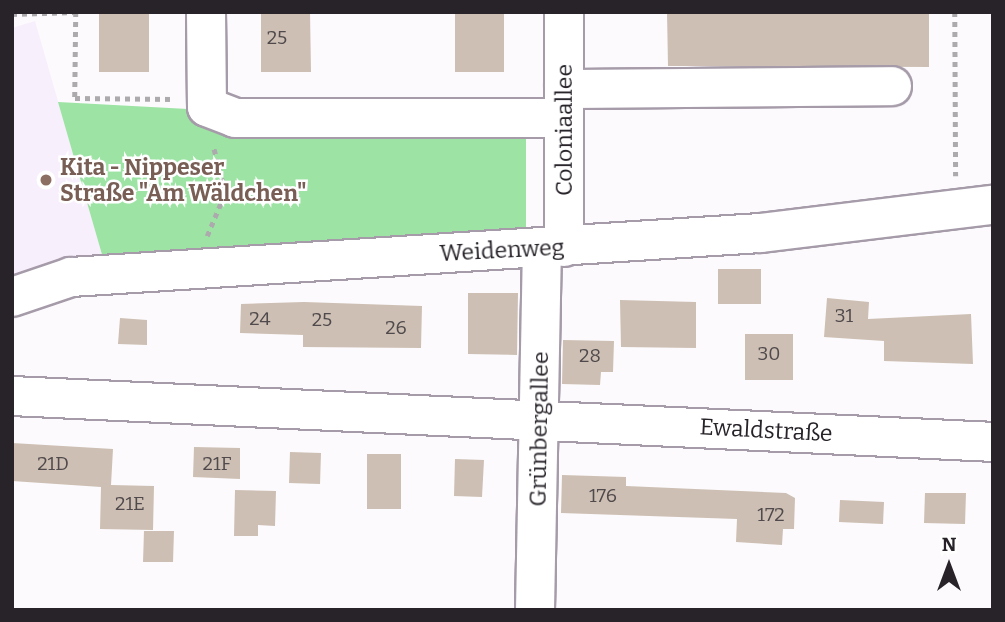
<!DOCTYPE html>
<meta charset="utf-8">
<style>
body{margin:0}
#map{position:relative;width:1005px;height:622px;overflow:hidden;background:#fcfafd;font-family:Bitter,serif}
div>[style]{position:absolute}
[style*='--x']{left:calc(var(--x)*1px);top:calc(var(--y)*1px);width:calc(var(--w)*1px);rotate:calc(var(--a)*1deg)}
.built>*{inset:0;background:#f8effc}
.green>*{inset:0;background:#9ce3a4}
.building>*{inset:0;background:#cdbfb3}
.path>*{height:4.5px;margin-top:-2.25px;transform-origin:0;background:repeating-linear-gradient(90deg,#adaaae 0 5px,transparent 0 10px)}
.roads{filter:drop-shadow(2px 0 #a59ba9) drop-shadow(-2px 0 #a59ba9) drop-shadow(0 2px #a59ba9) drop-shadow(0 -2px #a59ba9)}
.minor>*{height:38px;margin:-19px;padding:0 19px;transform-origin:19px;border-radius:19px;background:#fff}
.dots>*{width:19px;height:19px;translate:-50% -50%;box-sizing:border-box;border:4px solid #fff;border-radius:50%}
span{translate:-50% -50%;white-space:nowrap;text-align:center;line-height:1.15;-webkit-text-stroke:5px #fff;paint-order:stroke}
.number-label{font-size:19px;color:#504a4c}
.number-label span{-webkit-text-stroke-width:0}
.street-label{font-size:23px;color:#272329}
.education-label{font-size:23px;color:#785e54;font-weight:700}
.left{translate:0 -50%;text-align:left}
.frame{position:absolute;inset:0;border:14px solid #272329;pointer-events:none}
.north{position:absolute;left:914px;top:531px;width:70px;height:70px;-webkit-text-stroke:5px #fff;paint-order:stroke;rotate:0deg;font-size:19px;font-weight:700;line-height:28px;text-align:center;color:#272329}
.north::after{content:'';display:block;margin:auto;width:24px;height:32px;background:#272329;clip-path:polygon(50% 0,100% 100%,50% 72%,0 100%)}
</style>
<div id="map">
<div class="built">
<div style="clip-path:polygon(35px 21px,103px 258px,56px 260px,12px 276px,12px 28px)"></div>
</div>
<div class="green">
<div style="clip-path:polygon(58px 102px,188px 109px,232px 124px,526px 127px,526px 233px,103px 258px)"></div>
</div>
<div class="building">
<div style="clip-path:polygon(99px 12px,149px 12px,149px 72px,99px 72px)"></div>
<div style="clip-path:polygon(261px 12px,310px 12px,311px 72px,261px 72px)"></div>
<div style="clip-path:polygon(455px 12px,504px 12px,504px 72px,455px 72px)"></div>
<div style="clip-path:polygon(667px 12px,929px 12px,929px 67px,668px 66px)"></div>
<div style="clip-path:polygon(718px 269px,761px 269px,761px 304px,718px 304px)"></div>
<div style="clip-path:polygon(468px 293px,518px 293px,517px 355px,468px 354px)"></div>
<div style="clip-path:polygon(827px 298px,869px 302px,868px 319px,971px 314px,973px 364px,884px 361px,884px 341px,824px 337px)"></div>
<div style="clip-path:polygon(620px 300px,696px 302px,696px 348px,621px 347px)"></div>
<div style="clip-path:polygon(304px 302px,422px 306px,421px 348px,303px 347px,303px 335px,240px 333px,241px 304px)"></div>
<div style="clip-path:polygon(120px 318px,147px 320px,147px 345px,118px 344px)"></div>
<div style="clip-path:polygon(745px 334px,793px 334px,793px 380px,745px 380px)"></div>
<div style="clip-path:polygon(563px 340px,614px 341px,613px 372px,601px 372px,600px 385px,562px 384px)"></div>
<div style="clip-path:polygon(12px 443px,113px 449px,111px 485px,154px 486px,153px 530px,100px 529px,101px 487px,12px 481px)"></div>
<div style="clip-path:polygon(194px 447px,240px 448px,240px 479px,193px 477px)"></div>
<div style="clip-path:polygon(290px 452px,321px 453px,320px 484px,289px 483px)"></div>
<div style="clip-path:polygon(367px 454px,401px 454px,401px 509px,367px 509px)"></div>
<div style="clip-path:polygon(455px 459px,484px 460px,482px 497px,454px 496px)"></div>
<div style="clip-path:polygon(562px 475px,626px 477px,626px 486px,786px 493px,795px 498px,794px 529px,783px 529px,782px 545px,736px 542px,737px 519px,561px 513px)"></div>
<div style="clip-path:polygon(235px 490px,276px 491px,275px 526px,258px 525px,258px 536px,234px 536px)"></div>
<div style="clip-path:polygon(925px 493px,966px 493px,965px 524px,924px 523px)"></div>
<div style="clip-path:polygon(840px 500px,884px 502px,883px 524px,839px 522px)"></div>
<div style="clip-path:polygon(144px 531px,174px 531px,173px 562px,143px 562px)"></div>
</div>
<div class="path">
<div style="--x:955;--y:12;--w:164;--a:89.7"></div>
<div style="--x:12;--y:14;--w:64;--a:-1.8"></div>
<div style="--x:76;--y:12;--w:86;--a:90.7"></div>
<div style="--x:75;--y:98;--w:99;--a:0.6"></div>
<div style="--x:207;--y:236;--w:47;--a:-67.3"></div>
<div style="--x:225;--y:193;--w:49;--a:-104.3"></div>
</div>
<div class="roads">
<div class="minor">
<div style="--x:206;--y:12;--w:95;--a:89.4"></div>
<div style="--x:207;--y:107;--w:30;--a:21"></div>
<div style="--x:235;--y:118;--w:329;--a:0"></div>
<div style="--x:564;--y:12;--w:235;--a:90"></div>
<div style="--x:564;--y:89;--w:328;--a:-0.5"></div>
<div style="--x:12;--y:297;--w:62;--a:-18.7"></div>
<div style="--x:71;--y:277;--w:690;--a:-3.65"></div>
<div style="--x:760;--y:233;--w:235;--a:-6.9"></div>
<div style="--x:12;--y:396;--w:982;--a:2.68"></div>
<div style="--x:535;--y:610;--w:362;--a:-88.9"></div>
</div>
</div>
<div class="dots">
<div style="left:46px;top:180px;background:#8d6e63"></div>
</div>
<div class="number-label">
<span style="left:277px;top:38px">25</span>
<span style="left:844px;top:316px">31</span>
<span style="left:260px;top:319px">24</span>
<span style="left:322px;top:320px">25</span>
<span style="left:396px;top:328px">26</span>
<span style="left:769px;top:354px">30</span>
<span style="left:590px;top:356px">28</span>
<span style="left:53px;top:464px">21D</span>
<span style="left:217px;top:464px">21F</span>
<span style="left:603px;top:496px">176</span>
<span style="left:130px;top:504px">21E</span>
<span style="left:771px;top:515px">172</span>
</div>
<div class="street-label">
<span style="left:564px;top:130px;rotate:-90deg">Coloniaallee</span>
<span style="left:502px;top:250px;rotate:-3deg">Weidenweg</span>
<span style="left:539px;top:429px;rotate:-89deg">Grünbergallee</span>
<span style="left:766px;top:430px;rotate:3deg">Ewaldstraße</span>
</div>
<div class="education-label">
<span class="left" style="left:60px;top:180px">Kita - Nippeser<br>Straße "Am Wäldchen"</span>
</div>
<div class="frame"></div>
<div class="north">N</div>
</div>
